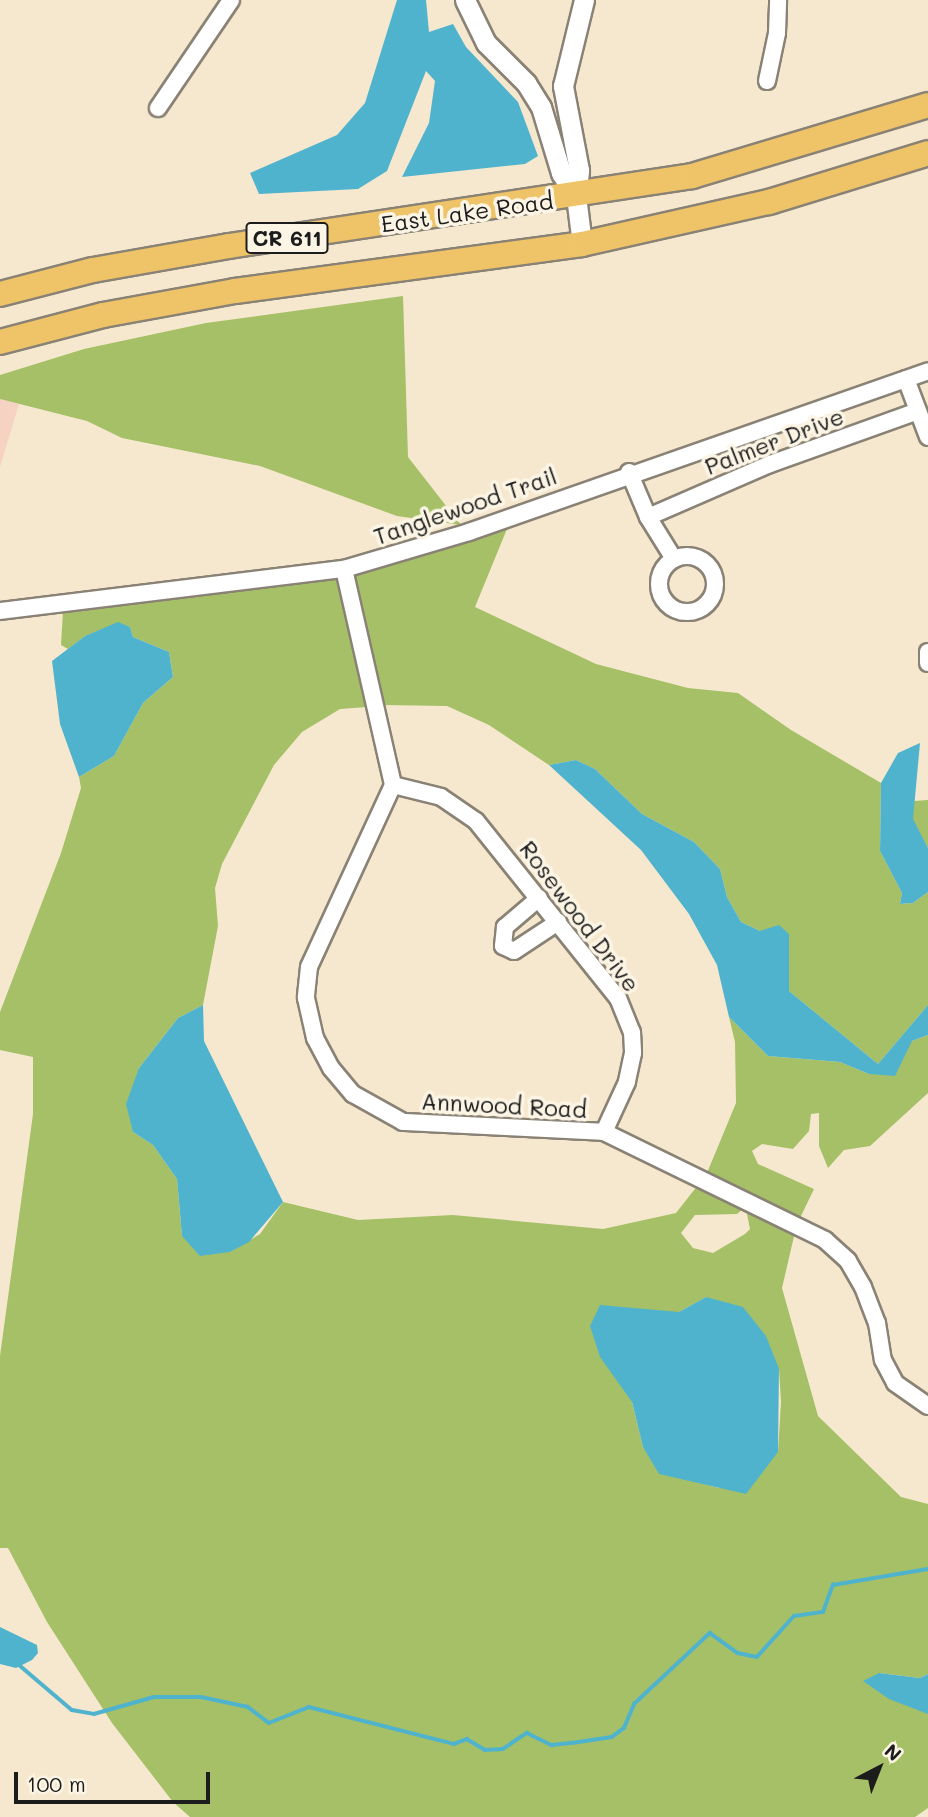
<!DOCTYPE html>
<style>
body{margin:0}
#map{position:relative;width:928px;height:1817px;overflow:hidden;background:#f6e8ce;font-family:Mali,sans-serif}
div>[style]{position:absolute}
[style*='--x']{left:calc(var(--x)*1px);top:calc(var(--y)*1px);width:calc(var(--w)*1px);rotate:calc(var(--a)*1deg)}
.built>*{inset:0;background:#f6d2c3}
.green>*{inset:0;background:#a5c066}
.water>*{inset:0;background:#4fb3cd}
.stream>*{height:3.5px;margin:-1.75px;padding:0 1.75px;transform-origin:1.75px;border-radius:1.75px;background:#4fb3cd}
.roads{filter:drop-shadow(2px 0 #898275) drop-shadow(-2px 0 #898275) drop-shadow(0 2px #898275) drop-shadow(0 -2px #898275)}
.minor>*{height:16px;margin:-8px;padding:0 8px;transform-origin:8px;border-radius:8px;background:#fff}
.minor>.ring{margin:-8px;padding:0;box-sizing:content-box;background:none;border:16px solid #fff;border-radius:50%}
.tertiary>*{height:19px;margin:-9.5px;padding:0 9.5px;transform-origin:9.5px;border-radius:9.5px;background:#fff}
.primary>*{height:24px;margin:-12px;padding:0 12px;transform-origin:12px;border-radius:12px;background:#efc469}
span{translate:-50% -50%;white-space:nowrap;text-align:center;line-height:1.15;-webkit-text-stroke:7px #fcf5e5;paint-order:stroke}
.shield-label span{padding:2px 5px;background:#fcf5e5;border:2px solid;border-radius:5px;-webkit-text-stroke-width:0}
.shield-label{font-size:21px;color:#1c1c1c;font-weight:700}
.street-label{font-size:23px;color:#1c1c1c}
.north{position:absolute;left:844px;top:1733px;width:70px;height:70px;-webkit-text-stroke:5px #fcf5e5;paint-order:stroke;rotate:42deg;font-size:19px;font-weight:700;line-height:28px;text-align:center;color:#1c1c1c}
.north::after{content:'';display:block;margin:auto;width:24px;height:32px;background:#1c1c1c;clip-path:polygon(50% 0,100% 100%,50% 72%,0 100%)}
.scale{position:absolute;left:14px;top:1772px;width:196px;height:32px;box-sizing:border-box;border:4px solid #1c1c1c;border-top:0;padding-left:9px;font-size:21px;line-height:24px;white-space:nowrap;color:#1c1c1c;-webkit-text-stroke:5px #fcf5e5;paint-order:stroke}
</style>
<div id="map">
<div class="built">
<div style="clip-path:polygon(0 399px,19px 404px,0 467px)"></div>
</div>
<div class="green">
<div style="clip-path:polygon(403px 296px,408px 457px,461px 525px,397px 516px,260px 466px,122px 438px,87px 421px,0 399px,0 375px,84px 349px,206px 323px)"></div>
<div style="clip-path:polygon(509px 524px,475px 607px,596px 664px,688px 688px,738px 693px,791px 730px,881px 783px,880px 851px,902px 893px,900px 904px,913px 903px,928px 892px,928px 1005px,878px 1064px,789px 991px,787px 967px,760px 931px,741px 922px,727px 897px,720px 869px,694px 842px,642px 814px,595px 769px,576px 760px,549px 765px,489px 725px,447px 706px,382px 705px,353px 574px)"></div>
<div style="clip-path:polygon(evenodd,339px 577px,367px 707px,340px 709px,302px 732px,274px 765px,222px 864px,215px 888px,218px 926px,203px 1005px,178px 1018px,139px 1068px,133px 1132px,153px 1145px,177px 1179px,182px 1236px,230px 1252px,260px 1234px,283px 1202px,358px 1220px,453px 1215px,603px 1229px,676px 1213px,698px 1185px,744px 1208px,737px 1214px,695px 1215px,681px 1233px,693px 1248px,713px 1253px,745px 1234px,750px 1229px,746px 1209px,795px 1232px,782px 1288px,818px 1416px,901px 1497px,928px 1504px,928px 1674px,920px 1678px,879px 1673px,928px 1714px,928px 1808px,915px 1817px,190px 1817px,173px 1802px,112px 1723px,47px 1622px,8px 1548px,0 1548px,0 1356px,33px 1114px,33px 1057px,0 1050px,0 1012px,61px 853px,81px 788px,79px 777px,114px 756px,143px 703px,173px 677px,169px 652px,133px 637px,130px 627px,118px 623px,85px 636px,68px 649px,61px 645px,63px 611px,339px 577px,706px 1297px,779px 1369px,781px 1402px,778px 1452px,719px 1488px,690px 1480px,643px 1447px,632px 1402px,643px 1312px,679px 1312px,706px 1297px)"></div>
<div style="clip-path:polygon(928px 800px,928px 848px,912px 819px,914px 801px)"></div>
<div style="clip-path:polygon(729px 1017px,768px 1056px,840px 1062px,869px 1074px,912px 1041px,928px 1035px,928px 1093px,870px 1146px,844px 1150px,828px 1168px,819px 1146px,819px 1113px,811px 1114px,809px 1131px,793px 1149px,762px 1144px,752px 1151px,758px 1164px,814px 1189px,800px 1218px,707px 1173px,736px 1103px,735px 1042px)"></div>
</div>
<div class="water">
<div style="clip-path:polygon(397px 0,426px 0,429px 32px,453px 24px,466px 47px,518px 102px,538px 156px,525px 164px,402px 177px,429px 123px,435px 81px,426px 71px,387px 171px,358px 189px,259px 194px,250px 173px,337px 135px,365px 103px)"></div>
<div style="clip-path:polygon(118px 622px,130px 627px,133px 637px,169px 652px,173px 677px,143px 703px,114px 756px,79px 777px,60px 724px,52px 661px,85px 636px)"></div>
<div style="clip-path:polygon(920px 743px,913px 819px,928px 848px,928px 892px,913px 903px,900px 904px,902px 893px,880px 851px,881px 783px,898px 753px)"></div>
<div style="clip-path:polygon(576px 760px,595px 769px,642px 814px,694px 842px,720px 869px,727px 897px,741px 922px,760px 931px,779px 925px,789px 934px,789px 991px,878px 1064px,928px 1005px,928px 1035px,912px 1041px,895px 1076px,869px 1074px,840px 1062px,768px 1056px,729px 1017px,717px 965px,689px 914px,641px 850px,549px 765px)"></div>
<div style="clip-path:polygon(203px 1005px,204px 1041px,283px 1202px,249px 1242px,230px 1252px,200px 1256px,182px 1236px,177px 1179px,153px 1145px,133px 1132px,126px 1104px,139px 1068px,178px 1018px)"></div>
<div style="clip-path:polygon(706px 1297px,743px 1307px,766px 1336px,779px 1369px,778px 1452px,746px 1494px,659px 1474px,643px 1447px,632px 1402px,600px 1357px,590px 1326px,600px 1305px,679px 1312px)"></div>
<div style="clip-path:polygon(0 1627px,37px 1645px,38px 1653px,32px 1660px,16px 1668px,0 1664px)"></div>
<div style="clip-path:polygon(879px 1673px,920px 1678px,928px 1674px,928px 1714px,889px 1699px,863px 1681px)"></div>
</div>
<div class="stream">
<div style="--x:17;--y:1663;--w:72;--a:40.5"></div>
<div style="--x:72;--y:1710;--w:22;--a:10"></div>
<div style="--x:94;--y:1714;--w:62;--a:-15.8"></div>
<div style="--x:154;--y:1697;--w:47;--a:0"></div>
<div style="--x:201;--y:1697;--w:48;--a:12"></div>
<div style="--x:248;--y:1707;--w:26;--a:37"></div>
<div style="--x:269;--y:1723;--w:43;--a:-21.8"></div>
<div style="--x:309;--y:1707;--w:150;--a:14.3"></div>
<div style="--x:454;--y:1744;--w:14;--a:-21"></div>
<div style="--x:467;--y:1739;--w:21;--a:31"></div>
<div style="--x:485;--y:1750;--w:18;--a:-3"></div>
<div style="--x:503;--y:1749;--w:29;--a:-34"></div>
<div style="--x:527;--y:1733;--w:28;--a:26"></div>
<div style="--x:552;--y:1745;--w:20;--a:-6"></div>
<div style="--x:572;--y:1743;--w:40;--a:-8.5"></div>
<div style="--x:612;--y:1737;--w:15;--a:-37"></div>
<div style="--x:624;--y:1728;--w:26;--a:-67"></div>
<div style="--x:634;--y:1704;--w:104;--a:-43.1"></div>
<div style="--x:710;--y:1633;--w:34;--a:36"></div>
<div style="--x:738;--y:1653;--w:19;--a:12"></div>
<div style="--x:757;--y:1657;--w:55;--a:-47.9"></div>
<div style="--x:794;--y:1616;--w:29;--a:-8"></div>
<div style="--x:823;--y:1612;--w:29;--a:-70"></div>
<div style="--x:833;--y:1585;--w:96;--a:-9.6"></div>
</div>
<div class="roads">
<div class="minor">
<div style="--x:767;--y:81;--w:49;--a:-78.2"></div>
<div style="--x:777;--y:33;--w:33;--a:-88"></div>
<div style="--x:158;--y:108;--w:130;--a:-55.9"></div>
<div style="--x:906;--y:379;--w:62;--a:69.2"></div>
<div style="--x:629;--y:472;--w:49;--a:67.1"></div>
<div style="--x:648;--y:517;--w:49;--a:58.2"></div>
<div style="--x:648;--y:517;--w:133;--a:-23.5"></div>
<div style="--x:770;--y:464;--w:157;--a:-19.7"></div>
<div class="ring" style="left:659px;top:556px;width:40px;height:40px"></div>
<div style="--x:344;--y:569;--w:221;--a:77.2"></div>
<div style="--x:393;--y:785;--w:200;--a:114.8"></div>
<div style="--x:309;--y:967;--w:31;--a:96"></div>
<div style="--x:306;--y:998;--w:41;--a:77.3"></div>
<div style="--x:315;--y:1038;--w:34;--a:62"></div>
<div style="--x:331;--y:1068;--w:34;--a:50"></div>
<div style="--x:353;--y:1094;--w:57;--a:29.2"></div>
<div style="--x:403;--y:1122;--w:201;--a:2.8"></div>
<div style="--x:604;--y:1132;--w:246;--a:26"></div>
<div style="--x:825;--y:1240;--w:31;--a:42"></div>
<div style="--x:848;--y:1261;--w:30;--a:60"></div>
<div style="--x:863;--y:1287;--w:39;--a:69"></div>
<div style="--x:877;--y:1323;--w:37;--a:81"></div>
<div style="--x:883;--y:1360;--w:26;--a:62"></div>
<div style="--x:895;--y:1383;--w:40;--a:34.9"></div>
<div style="--x:0;--y:611;--w:347;--a:-7"></div>
<div style="--x:344;--y:569;--w:130;--a:-16.5"></div>
<div style="--x:469;--y:532;--w:486;--a:-19.3"></div>
<div style="--x:928;--y:652;--w:11;--a:90"></div>
<div style="--x:393;--y:785;--w:49;--a:14"></div>
<div style="--x:441;--y:797;--w:42;--a:34.4"></div>
<div style="--x:476;--y:821;--w:227;--a:51.3"></div>
<div style="--x:618;--y:998;--w:37;--a:68"></div>
<div style="--x:632;--y:1032;--w:21;--a:87"></div>
<div style="--x:633;--y:1053;--w:30;--a:102"></div>
<div style="--x:627;--y:1082;--w:55;--a:114.7"></div>
<div style="--x:539;--y:898;--w:45;--a:139.5"></div>
<div style="--x:505;--y:927;--w:19;--a:96"></div>
<div style="--x:503;--y:946;--w:12;--a:24"></div>
<div style="--x:514;--y:951;--w:53;--a:-33.4"></div>
</div>
<div class="tertiary">
<div style="--x:465;--y:0;--w:48;--a:64"></div>
<div style="--x:486;--y:43;--w:57;--a:45"></div>
<div style="--x:526;--y:83;--w:28;--a:58"></div>
<div style="--x:541;--y:107;--w:69;--a:73.1"></div>
<div style="--x:561;--y:173;--w:27;--a:57"></div>
<div style="--x:582;--y:244;--w:48;--a:-97.1"></div>
<div style="--x:576;--y:196;--w:26;--a:-83"></div>
<div style="--x:579;--y:170;--w:86;--a:-100.8"></div>
<div style="--x:563;--y:86;--w:89;--a:-76.3"></div>
</div>
<div class="primary">
<div style="--x:0;--y:294;--w:96;--a:-14.5"></div>
<div style="--x:93;--y:270;--w:138;--a:-10"></div>
<div style="--x:229;--y:246;--w:468;--a:-8.6"></div>
<div style="--x:692;--y:176;--w:246;--a:-16.7"></div>
<div style="--x:0;--y:342;--w:106;--a:-14.7"></div>
<div style="--x:103;--y:315;--w:134;--a:-10.3"></div>
<div style="--x:235;--y:291;--w:350;--a:-7.7"></div>
<div style="--x:582;--y:244;--w:192;--a:-12.7"></div>
<div style="--x:769;--y:202;--w:166;--a:-17.1"></div>
</div>
</div>
<div class="shield-label">
<span style="left:287px;top:238px">CR 611</span>
</div>
<div class="street-label">
<span style="left:467px;top:212px;rotate:-8deg">East Lake Road</span>
<span style="left:774px;top:441px;rotate:-21deg">Palmer Drive</span>
<span style="left:465px;top:506px;rotate:-19deg">Tanglewood Trail</span>
<span style="left:580px;top:916px;rotate:53deg">Rosewood Drive</span>
<span style="left:504px;top:1105px;rotate:3deg">Annwood Road</span>
</div>
<div class="north">N</div>
<div class="scale">100 m</div>
</div>
